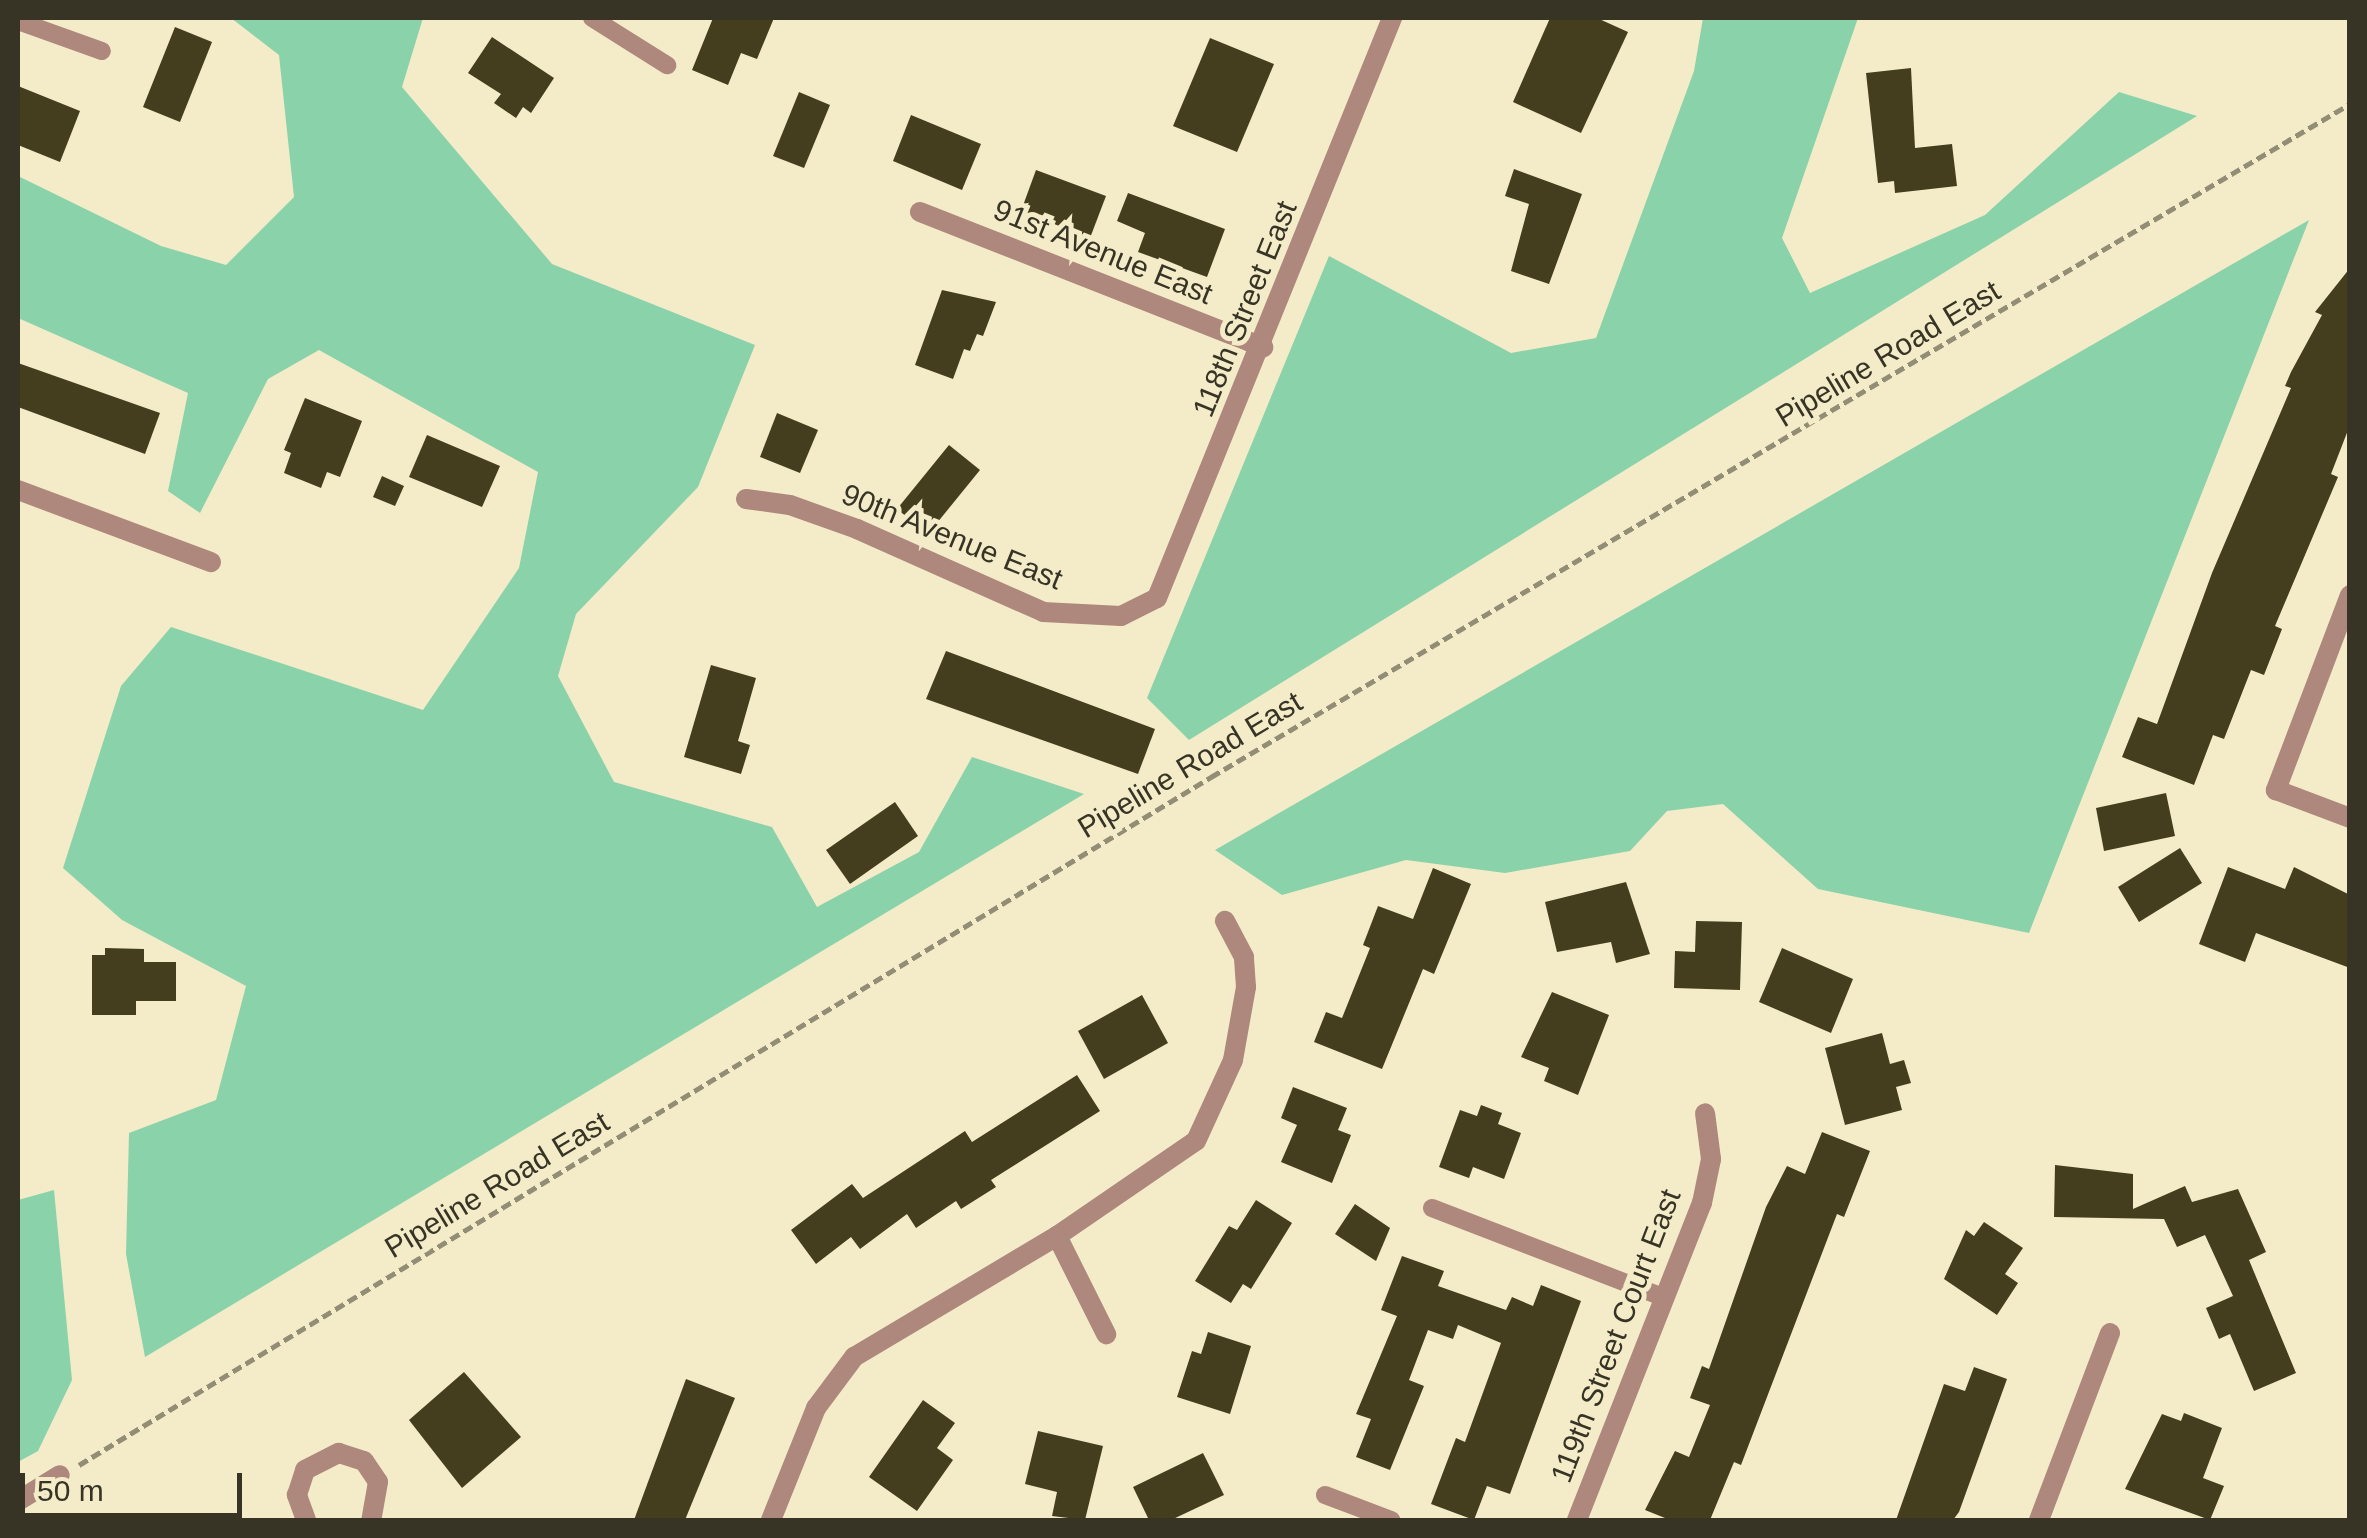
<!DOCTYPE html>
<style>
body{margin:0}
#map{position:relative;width:2367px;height:1538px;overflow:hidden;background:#f4ecc8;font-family:Helvetica,sans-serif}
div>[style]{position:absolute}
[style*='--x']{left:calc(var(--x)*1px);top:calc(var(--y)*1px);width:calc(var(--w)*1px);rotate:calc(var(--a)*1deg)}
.green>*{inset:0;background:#8ad2aa}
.building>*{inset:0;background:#443e1f}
.path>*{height:5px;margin-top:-2.5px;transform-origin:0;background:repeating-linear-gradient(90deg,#928d74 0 10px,transparent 0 15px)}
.service>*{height:18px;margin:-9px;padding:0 9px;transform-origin:9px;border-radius:9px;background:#ae877d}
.minor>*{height:20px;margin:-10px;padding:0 10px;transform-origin:10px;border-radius:10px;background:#ae877d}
span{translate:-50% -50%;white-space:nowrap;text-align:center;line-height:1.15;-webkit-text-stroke:10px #f4ecc8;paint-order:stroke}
.street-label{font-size:30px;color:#373426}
.frame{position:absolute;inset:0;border:20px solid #373426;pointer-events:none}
.scale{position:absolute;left:20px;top:1473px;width:222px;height:45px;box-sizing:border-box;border:5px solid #373426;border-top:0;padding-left:12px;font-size:30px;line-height:35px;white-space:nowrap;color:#373426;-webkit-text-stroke:8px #f4ecc8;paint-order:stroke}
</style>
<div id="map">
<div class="green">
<div style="clip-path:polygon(231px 18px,423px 18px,402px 87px,552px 264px,755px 345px,698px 487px,576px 614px,558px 676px,614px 782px,772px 827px,817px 907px,919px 852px,972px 757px,1084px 794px,145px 1357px,126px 1254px,129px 1133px,216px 1100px,246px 986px,122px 920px,63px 868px,121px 686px,171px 627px,423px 710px,519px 568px,538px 472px,319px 350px,268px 379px,200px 513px,168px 491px,188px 393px,18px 318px,18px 176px,161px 246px,226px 265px,294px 197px,279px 55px)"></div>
<div style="clip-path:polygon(1703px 18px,1858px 18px,1782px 238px,1810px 293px,1985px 215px,2119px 92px,2197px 116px,1189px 740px,1147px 698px,1329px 256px,1511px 353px,1596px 338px,1694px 71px)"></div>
<div style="clip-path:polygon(2309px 220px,2029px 933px,1818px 889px,1723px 804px,1667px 811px,1630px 851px,1505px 873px,1406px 860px,1282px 895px,1215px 850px)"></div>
<div style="clip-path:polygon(54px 1190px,72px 1380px,38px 1451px,18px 1462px,18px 1200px)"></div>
</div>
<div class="building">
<div style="clip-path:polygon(713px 18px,774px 18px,757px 59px,741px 53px,728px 85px,692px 70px)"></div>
<div style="clip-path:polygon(1550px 18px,1597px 18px,1628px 32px,1581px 133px,1513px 102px)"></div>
<div style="clip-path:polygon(175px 27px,212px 42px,180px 122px,143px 107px)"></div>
<div style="clip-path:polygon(492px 37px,554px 78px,531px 113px,523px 107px,516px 118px,494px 103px,501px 94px,468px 73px)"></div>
<div style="clip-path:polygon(1210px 38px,1274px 64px,1237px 152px,1173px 126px)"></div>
<div style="clip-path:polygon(1911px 68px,1915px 148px,1952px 144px,1957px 186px,1895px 193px,1894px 181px,1878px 183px,1866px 73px)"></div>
<div style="clip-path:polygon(18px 86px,80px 111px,60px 162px,18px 145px)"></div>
<div style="clip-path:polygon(799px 92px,830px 105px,804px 168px,773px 156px)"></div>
<div style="clip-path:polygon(911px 115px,981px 144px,962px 190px,893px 161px)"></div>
<div style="clip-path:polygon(1514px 169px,1582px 194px,1549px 284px,1511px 271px,1529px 204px,1505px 196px)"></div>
<div style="clip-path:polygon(1036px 170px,1106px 196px,1090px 238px,1021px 211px)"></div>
<div style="clip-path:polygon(1128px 193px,1225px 229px,1207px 277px,1138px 252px,1145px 233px,1117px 221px)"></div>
<div style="clip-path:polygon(2350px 268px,2350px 425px,2331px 474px,2338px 477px,2275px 626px,2282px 629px,2264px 675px,2251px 670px,2224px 739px,2213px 735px,2194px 785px,2122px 757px,2138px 717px,2157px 724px,2212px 573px,2291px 388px,2285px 386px,2291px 372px,2322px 315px,2315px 312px)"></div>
<div style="clip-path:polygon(942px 290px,996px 302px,983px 336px,977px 334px,970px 351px,964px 349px,953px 379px,915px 365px)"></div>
<div style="clip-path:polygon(18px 363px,160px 413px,145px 454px,18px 407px)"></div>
<div style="clip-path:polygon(305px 398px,362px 421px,340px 477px,327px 472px,321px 488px,284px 473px,291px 453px,284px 450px)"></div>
<div style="clip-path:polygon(777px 413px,818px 430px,800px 473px,760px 457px)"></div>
<div style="clip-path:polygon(427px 435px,500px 466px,482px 507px,409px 477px)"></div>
<div style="clip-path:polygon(949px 445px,980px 470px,928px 534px,897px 509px)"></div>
<div style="clip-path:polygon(382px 476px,404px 486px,395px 506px,373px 497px)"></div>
<div style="clip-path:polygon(946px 651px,1155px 729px,1138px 774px,926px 699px)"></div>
<div style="clip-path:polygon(711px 665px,756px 678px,738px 741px,750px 745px,741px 774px,684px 757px)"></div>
<div style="clip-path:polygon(2166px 793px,2175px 836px,2104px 851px,2096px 808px)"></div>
<div style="clip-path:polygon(895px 802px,918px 836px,850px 884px,826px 850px)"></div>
<div style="clip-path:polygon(2180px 848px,2202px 883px,2139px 922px,2118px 887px)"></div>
<div style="clip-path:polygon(2228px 867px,2285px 889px,2294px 867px,2350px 895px,2350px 968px,2256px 933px,2245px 962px,2199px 944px)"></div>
<div style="clip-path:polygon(1433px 868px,1471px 884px,1434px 974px,1423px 969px,1382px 1069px,1314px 1042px,1326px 1012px,1342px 1018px,1370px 948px,1363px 945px,1378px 906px,1413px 919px)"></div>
<div style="clip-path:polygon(1626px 882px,1650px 954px,1616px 963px,1611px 942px,1557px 952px,1545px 902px)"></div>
<div style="clip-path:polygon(1696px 921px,1742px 922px,1740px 990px,1674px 988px,1675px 951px,1695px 952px)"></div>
<div style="clip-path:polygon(105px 948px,144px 949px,144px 962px,176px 962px,176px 1001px,136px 1001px,136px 1015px,92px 1015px,92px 955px,105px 955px)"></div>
<div style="clip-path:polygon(1782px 948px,1853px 979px,1831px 1033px,1759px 1002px)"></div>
<div style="clip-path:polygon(1552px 992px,1609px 1015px,1578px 1095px,1544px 1081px,1549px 1068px,1521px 1057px)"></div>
<div style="clip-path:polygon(1142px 995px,1168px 1043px,1104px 1079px,1078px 1031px)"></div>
<div style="clip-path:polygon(1882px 1033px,1890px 1064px,1904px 1060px,1911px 1083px,1896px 1087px,1902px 1110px,1845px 1125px,1825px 1048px)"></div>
<div style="clip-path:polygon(1077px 1075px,1100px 1111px,991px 1180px,996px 1187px,961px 1209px,956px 1201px,916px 1228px,907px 1214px,860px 1249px,851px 1237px,816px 1264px,791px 1230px,852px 1184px,863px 1198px,965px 1131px,972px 1142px)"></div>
<div style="clip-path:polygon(1293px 1087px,1347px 1108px,1338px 1130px,1351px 1135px,1332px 1183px,1281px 1162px,1297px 1125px,1281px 1118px)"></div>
<div style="clip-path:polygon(1481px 1105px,1502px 1113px,1498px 1124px,1521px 1133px,1504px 1179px,1473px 1167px,1469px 1178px,1439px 1167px,1460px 1110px,1477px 1116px)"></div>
<div style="clip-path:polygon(1822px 1132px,1870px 1151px,1844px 1217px,1837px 1214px,1741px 1465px,1734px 1462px,1710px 1520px,1670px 1520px,1645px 1510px,1675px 1451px,1689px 1457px,1710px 1405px,1690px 1398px,1702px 1366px,1709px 1369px,1766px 1207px,1787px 1166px,1805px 1174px)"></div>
<div style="clip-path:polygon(2055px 1165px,2133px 1174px,2133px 1209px,2185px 1186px,2192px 1202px,2238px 1189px,2266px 1252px,2249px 1260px,2296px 1373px,2254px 1391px,2230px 1334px,2219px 1339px,2206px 1308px,2233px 1296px,2205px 1235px,2177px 1247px,2164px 1219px,2054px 1217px)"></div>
<div style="clip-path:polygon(1256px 1200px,1292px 1223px,1251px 1289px,1243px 1284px,1231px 1303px,1195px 1281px,1229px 1226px,1237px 1230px)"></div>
<div style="clip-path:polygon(1355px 1204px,1390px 1228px,1376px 1261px,1335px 1234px)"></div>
<div style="clip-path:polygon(1984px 1222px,2023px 1248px,2005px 1274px,2018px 1283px,1997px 1315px,1944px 1279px,1966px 1230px,1974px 1236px)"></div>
<div style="clip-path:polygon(1402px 1256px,1444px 1271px,1438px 1286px,1506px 1310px,1512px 1297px,1533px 1306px,1541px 1285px,1581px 1301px,1510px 1494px,1487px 1486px,1474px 1520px,1431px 1504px,1456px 1438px,1465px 1442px,1501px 1343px,1458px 1325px,1453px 1339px,1428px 1330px,1409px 1380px,1424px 1386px,1390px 1470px,1356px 1457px,1371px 1419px,1356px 1414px,1397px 1316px,1381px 1310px)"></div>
<div style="clip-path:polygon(1208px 1332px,1251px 1346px,1230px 1414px,1177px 1397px,1192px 1351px,1201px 1354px)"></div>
<div style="clip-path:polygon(1974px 1367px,2007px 1379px,1959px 1512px,1953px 1520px,1896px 1520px,1944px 1384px,1965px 1391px)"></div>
<div style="clip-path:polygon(464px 1372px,521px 1437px,462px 1488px,409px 1420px)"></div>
<div style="clip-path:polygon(686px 1379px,735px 1398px,685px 1520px,634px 1520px)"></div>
<div style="clip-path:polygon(923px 1400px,955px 1423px,937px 1448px,953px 1460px,917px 1511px,869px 1477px)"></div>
<div style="clip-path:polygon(2184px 1413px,2222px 1428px,2203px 1478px,2224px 1486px,2210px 1520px,2125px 1489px,2162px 1414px,2181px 1421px)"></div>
<div style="clip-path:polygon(1038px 1431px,1103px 1446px,1085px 1520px,1052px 1516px,1057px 1492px,1025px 1484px)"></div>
<div style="clip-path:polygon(1203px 1453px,1224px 1495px,1171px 1520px,1149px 1520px,1133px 1487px)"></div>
</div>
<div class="path">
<div style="--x:79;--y:1465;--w:1325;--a:-31.29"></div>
<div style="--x:1211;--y:777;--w:1323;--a:-30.58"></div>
</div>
<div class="service">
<div style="--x:592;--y:18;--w:89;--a:32.1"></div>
<div style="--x:18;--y:21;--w:89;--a:19.7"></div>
<div style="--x:1432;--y:1208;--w:250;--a:21.1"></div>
<div style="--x:1325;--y:1495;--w:71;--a:20.7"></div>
</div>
<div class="minor">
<div style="--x:920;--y:212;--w:369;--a:21.5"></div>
<div style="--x:18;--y:490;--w:206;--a:20.5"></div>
<div style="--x:746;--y:499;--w:44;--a:7.8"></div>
<div style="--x:790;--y:505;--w:71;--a:19.7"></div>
<div style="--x:857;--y:529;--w:204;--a:24"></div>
<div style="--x:1043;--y:612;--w:78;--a:2.9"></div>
<div style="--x:1121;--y:616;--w:40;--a:-26.6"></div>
<div style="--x:1157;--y:598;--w:626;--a:-67.94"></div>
<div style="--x:2350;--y:595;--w:209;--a:110.8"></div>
<div style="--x:2276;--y:790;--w:79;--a:20.7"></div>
<div style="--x:1057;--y:1236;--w:110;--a:63.4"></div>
<div style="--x:18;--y:1501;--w:49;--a:-31.8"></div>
<div style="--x:306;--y:1520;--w:27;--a:-110"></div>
<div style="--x:297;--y:1495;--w:26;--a:-72"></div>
<div style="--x:305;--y:1470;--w:38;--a:-27"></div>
<div style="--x:339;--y:1453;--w:26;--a:18"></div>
<div style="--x:364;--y:1461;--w:25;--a:56"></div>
<div style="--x:378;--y:1482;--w:39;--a:100"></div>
<div style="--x:771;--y:1520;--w:121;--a:-68.1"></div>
<div style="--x:816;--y:1408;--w:64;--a:-53.3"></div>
<div style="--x:854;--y:1357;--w:236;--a:-30.8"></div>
<div style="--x:1057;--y:1236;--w:168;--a:-34.4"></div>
<div style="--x:1196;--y:1141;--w:89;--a:-65.4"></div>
<div style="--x:1233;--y:1060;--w:74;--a:-79.9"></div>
<div style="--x:1246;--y:987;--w:30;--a:-94"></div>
<div style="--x:1244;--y:957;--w:41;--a:-117.8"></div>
<div style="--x:1577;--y:1520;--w:341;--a:-68.5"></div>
<div style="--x:1702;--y:1203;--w:45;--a:-78.4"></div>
<div style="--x:1711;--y:1159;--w:46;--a:-97.4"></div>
<div style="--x:2039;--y:1520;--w:200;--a:-69.2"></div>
</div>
<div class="street-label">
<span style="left:1103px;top:252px;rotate:22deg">91st Avenue East</span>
<span style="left:1245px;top:309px;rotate:-68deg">118th Street East</span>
<span style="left:1888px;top:354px;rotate:-31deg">Pipeline Road East</span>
<span style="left:952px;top:537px;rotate:22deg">90th Avenue East</span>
<span style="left:1190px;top:765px;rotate:-31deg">Pipeline Road East</span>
<span style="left:497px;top:1185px;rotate:-31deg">Pipeline Road East</span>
<span style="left:1616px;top:1336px;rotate:-69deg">119th Street Court East</span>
</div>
<div class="frame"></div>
<div class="scale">50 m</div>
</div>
